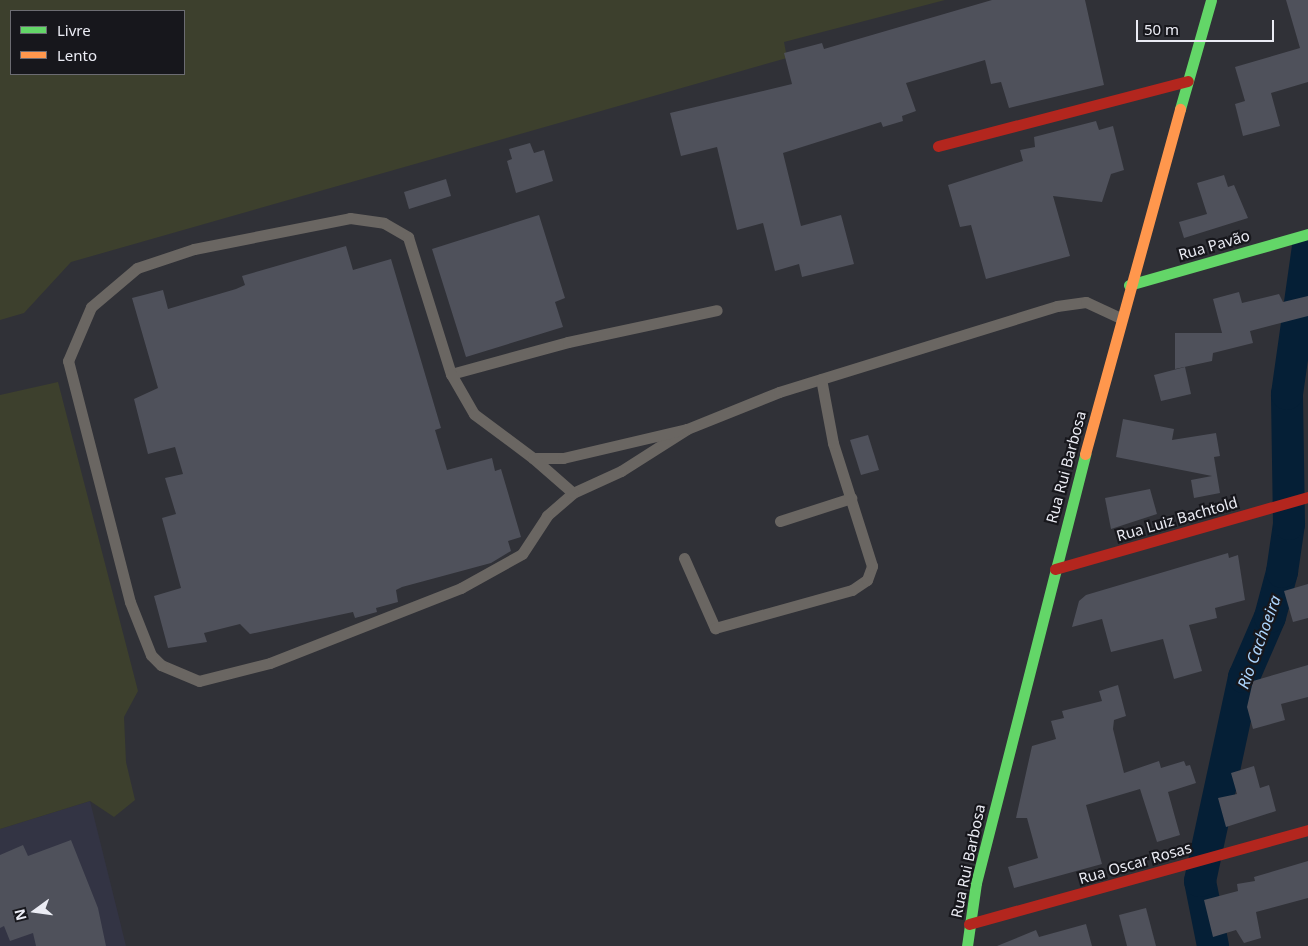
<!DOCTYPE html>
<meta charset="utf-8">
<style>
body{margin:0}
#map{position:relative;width:1308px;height:946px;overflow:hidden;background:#303137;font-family:"Noto Sans",sans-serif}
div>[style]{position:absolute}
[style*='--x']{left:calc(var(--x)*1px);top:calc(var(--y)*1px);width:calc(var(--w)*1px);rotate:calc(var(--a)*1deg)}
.built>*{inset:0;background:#333444}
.green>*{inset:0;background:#3d402d}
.river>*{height:32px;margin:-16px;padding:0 16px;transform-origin:16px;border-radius:16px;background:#051f36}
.building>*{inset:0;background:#4f515b}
.lane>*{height:11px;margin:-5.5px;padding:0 5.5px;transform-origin:5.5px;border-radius:5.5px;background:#6a6662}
.fast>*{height:11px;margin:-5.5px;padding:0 5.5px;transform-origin:5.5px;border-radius:5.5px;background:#63d668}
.slow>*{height:11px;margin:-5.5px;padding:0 5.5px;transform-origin:5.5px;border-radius:5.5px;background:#ff974d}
.jam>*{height:11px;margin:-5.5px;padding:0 5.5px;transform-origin:5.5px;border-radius:5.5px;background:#b3261e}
span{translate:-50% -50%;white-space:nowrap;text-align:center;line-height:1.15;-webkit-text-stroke:4.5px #17171c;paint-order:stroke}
.street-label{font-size:15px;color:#ebecf4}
.water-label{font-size:16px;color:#add6fe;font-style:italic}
.legend{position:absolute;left:10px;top:10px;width:175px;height:65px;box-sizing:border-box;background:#17171c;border:1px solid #6c6c72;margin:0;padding:6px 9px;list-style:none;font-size:15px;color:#ebecf4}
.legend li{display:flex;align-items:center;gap:10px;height:25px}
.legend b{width:25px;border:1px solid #6c6c72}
.north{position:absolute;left:10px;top:886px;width:50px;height:50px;-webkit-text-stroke:4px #17171c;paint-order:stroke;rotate:256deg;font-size:14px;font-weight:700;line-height:20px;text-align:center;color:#ebecf4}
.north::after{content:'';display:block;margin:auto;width:18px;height:22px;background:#ebecf4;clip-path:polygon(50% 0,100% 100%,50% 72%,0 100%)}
.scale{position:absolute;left:1136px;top:20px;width:138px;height:22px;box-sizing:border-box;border:2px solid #ebecf4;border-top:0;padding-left:6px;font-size:15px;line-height:18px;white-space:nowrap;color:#ebecf4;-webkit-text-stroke:4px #17171c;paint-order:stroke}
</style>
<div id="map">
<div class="built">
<div style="clip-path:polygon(90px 801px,126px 946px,0 946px,0 829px)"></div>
</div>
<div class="green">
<div style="clip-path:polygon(evenodd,0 0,945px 0,784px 42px,787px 58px,71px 262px,24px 313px,0 320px,0 0,11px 11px,184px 11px,184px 74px,11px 74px,11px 11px)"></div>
<div style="clip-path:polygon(58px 382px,138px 691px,124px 717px,126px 762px,135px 800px,114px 817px,90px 801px,0 829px,0 395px)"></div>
</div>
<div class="river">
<div style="--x:1213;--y:946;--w:66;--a:-101.3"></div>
<div style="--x:1200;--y:881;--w:209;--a:-77.8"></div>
<div style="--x:1244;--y:677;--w:65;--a:-66.6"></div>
<div style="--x:1270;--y:617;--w:47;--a:-75.1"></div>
<div style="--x:1282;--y:572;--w:49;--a:-81.7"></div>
<div style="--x:1289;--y:524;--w:130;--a:-90.9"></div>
<div style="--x:1287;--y:394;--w:149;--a:-81.9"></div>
</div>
<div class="building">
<div style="clip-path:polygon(992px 0,1085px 0,1104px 85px,1009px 108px,1001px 82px,991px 84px,985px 60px,906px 83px,916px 111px,902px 116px,903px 121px,883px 127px,881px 122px,783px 153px,801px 226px,841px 215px,854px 264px,802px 277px,799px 264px,775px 271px,763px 223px,737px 230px,717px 147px,681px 156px,670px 113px,792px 84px,784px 53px,822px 43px,824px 49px)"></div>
<div style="clip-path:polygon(1286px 0,1308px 0,1308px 82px,1271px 93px,1280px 126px,1243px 136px,1235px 104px,1245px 101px,1235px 67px,1300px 48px)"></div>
<div style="clip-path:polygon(1096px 121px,1099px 130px,1113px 126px,1124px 170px,1111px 174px,1102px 202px,1053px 196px,1070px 256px,986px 279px,971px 225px,960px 227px,948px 185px,1023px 161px,1020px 150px,1035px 147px,1034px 137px)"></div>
<div style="clip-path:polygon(530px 143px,534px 153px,544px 150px,553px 181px,516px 193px,507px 161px,512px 159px,509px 149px)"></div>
<div style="clip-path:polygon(1224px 175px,1228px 187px,1234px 185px,1248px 218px,1184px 238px,1179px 222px,1207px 214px,1197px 183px)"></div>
<div style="clip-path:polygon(446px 179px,451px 196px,409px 209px,404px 192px)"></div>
<div style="clip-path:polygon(539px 215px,565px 298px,555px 302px,563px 327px,466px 357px,432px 249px)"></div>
<div style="clip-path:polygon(346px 246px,353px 270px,391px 259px,441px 428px,435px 430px,447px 470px,492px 458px,495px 471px,501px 469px,521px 537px,508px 541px,511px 551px,491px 563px,402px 587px,396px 590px,398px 602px,376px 608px,377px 612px,355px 618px,353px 612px,250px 634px,240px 624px,204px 633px,207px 642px,168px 648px,154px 596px,181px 588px,162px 518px,176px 514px,165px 478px,183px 474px,175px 447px,148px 454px,134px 399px,158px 388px,132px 298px,163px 290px,168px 309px,236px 289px,245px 285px,242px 276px)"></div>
<div style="clip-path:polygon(1239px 292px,1242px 303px,1279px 294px,1283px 302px,1308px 296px,1308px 316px,1250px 331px,1253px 343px,1213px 353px,1212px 361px,1175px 369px,1175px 333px,1222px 333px,1213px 299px)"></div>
<div style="clip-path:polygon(1185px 367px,1191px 394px,1161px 401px,1154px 375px)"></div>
<div style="clip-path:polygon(1123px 419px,1174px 429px,1172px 440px,1216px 433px,1220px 456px,1214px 457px,1220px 493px,1194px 498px,1191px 480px,1212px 476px,1116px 457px)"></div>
<div style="clip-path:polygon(868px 435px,879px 470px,861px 475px,850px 440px)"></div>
<div style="clip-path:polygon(1150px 489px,1157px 514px,1111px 529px,1105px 498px)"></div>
<div style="clip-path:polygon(1228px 553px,1229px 558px,1238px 555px,1245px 600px,1215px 608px,1217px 618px,1189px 625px,1202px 671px,1174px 679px,1163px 639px,1111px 652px,1102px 619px,1072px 627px,1079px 601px,1086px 595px)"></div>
<div style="clip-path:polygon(1308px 584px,1308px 618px,1293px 622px,1284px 591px)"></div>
<div style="clip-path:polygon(1308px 665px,1308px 697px,1281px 704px,1285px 720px,1253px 729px,1247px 707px,1253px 681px)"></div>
<div style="clip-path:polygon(1118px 685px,1126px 716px,1114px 720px,1113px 729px,1124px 773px,1159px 761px,1161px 768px,1184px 761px,1186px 766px,1190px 765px,1196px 783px,1168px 792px,1180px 835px,1157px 842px,1140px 789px,1086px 805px,1102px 864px,1014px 888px,1008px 867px,1038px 858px,1027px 818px,1016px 818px,1032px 746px,1056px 739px,1051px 721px,1064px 718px,1062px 711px,1102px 701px,1099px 691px)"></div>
<div style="clip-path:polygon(1254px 766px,1260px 788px,1269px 785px,1276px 811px,1226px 827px,1218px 798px,1237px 794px,1231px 773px)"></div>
<div style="clip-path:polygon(71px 840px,98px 908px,106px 946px,36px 946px,33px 933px,10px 941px,4px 926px,0 928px,0 855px,23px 845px,28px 856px)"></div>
<div style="clip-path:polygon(1308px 861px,1308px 898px,1256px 912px,1261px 938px,1244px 943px,1236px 930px,1213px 937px,1204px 900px,1238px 891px,1237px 884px,1255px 881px,1254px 877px)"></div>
<div style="clip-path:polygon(1146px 908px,1156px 946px,1127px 946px,1119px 915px)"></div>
<div style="clip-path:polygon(1086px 924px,1092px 946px,997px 946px,1036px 930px,1039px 937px)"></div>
</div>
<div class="lane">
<div style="--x:451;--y:374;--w:121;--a:-15.3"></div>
<div style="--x:568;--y:342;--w:152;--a:-12.1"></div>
<div style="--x:687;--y:429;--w:78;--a:147.5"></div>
<div style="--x:621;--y:471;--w:53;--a:155.4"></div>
<div style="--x:573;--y:493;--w:35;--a:139"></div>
<div style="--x:547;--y:516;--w:45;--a:123.3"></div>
<div style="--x:522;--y:554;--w:70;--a:150.9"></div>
<div style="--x:461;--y:588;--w:205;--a:158.6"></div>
<div style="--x:270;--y:663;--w:73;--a:165.8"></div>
<div style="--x:199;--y:681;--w:41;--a:-157.2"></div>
<div style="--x:161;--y:665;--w:14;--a:-135"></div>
<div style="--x:151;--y:655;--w:57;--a:-111.6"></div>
<div style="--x:130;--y:602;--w:249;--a:-104.4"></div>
<div style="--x:68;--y:361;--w:59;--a:-66.9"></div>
<div style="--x:91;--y:307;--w:60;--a:-40.3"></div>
<div style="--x:137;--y:268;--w:60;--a:-18.4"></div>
<div style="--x:194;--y:249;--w:159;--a:-11.2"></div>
<div style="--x:350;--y:218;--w:34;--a:8"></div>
<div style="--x:384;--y:223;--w:28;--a:30"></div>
<div style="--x:408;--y:237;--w:144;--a:72.6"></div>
<div style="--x:451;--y:374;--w:46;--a:60.1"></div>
<div style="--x:474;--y:414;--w:74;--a:36.7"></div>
<div style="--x:533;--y:458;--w:30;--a:0"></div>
<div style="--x:563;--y:458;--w:127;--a:-13.2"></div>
<div style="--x:687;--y:429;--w:99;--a:-21.9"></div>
<div style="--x:779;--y:392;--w:291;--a:-17.2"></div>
<div style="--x:1057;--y:306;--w:29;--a:-8"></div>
<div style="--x:1086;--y:302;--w:38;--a:25"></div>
<div style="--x:533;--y:458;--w:53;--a:41.2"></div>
<div style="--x:780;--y:521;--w:75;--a:-17.9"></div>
<div style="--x:684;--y:558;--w:77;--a:66.1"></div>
<div style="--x:715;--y:628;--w:142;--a:-15.5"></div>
<div style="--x:852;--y:590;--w:18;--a:-34"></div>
<div style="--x:867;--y:580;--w:15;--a:-70"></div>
<div style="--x:872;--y:566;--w:129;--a:-107.6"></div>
<div style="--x:833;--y:443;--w:65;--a:-100.6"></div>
</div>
<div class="fast">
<div style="--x:1180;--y:109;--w:113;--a:-74.1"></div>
<div style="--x:1129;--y:285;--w:186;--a:-15.9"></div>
<div style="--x:967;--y:946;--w:64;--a:-81.9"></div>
<div style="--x:976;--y:883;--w:443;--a:-75.7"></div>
</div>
<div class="slow">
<div style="--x:1085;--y:454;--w:358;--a:-74.6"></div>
</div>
<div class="jam">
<div style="--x:938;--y:146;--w:258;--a:-14.6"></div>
<div style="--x:1055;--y:569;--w:263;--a:-15.9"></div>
<div style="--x:969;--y:924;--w:352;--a:-15.5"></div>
</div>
<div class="street-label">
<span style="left:1214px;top:245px;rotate:-16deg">Rua Pavão</span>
<span style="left:1066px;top:467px;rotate:-75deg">Rua Rui Barbosa</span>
<span style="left:1177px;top:519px;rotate:-16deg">Rua Luiz Bachtold</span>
<span style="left:968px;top:861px;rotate:-78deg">Rua Rui Barbosa</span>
<span style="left:1135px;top:863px;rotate:-16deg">Rua Oscar Rosas</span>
</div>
<div class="water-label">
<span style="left:1259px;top:642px;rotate:-70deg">Rio Cachoeira</span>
</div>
<ul class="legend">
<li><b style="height:6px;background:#63d668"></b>Livre</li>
<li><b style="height:6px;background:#ff974d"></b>Lento</li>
</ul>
<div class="north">N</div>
<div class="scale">50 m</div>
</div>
